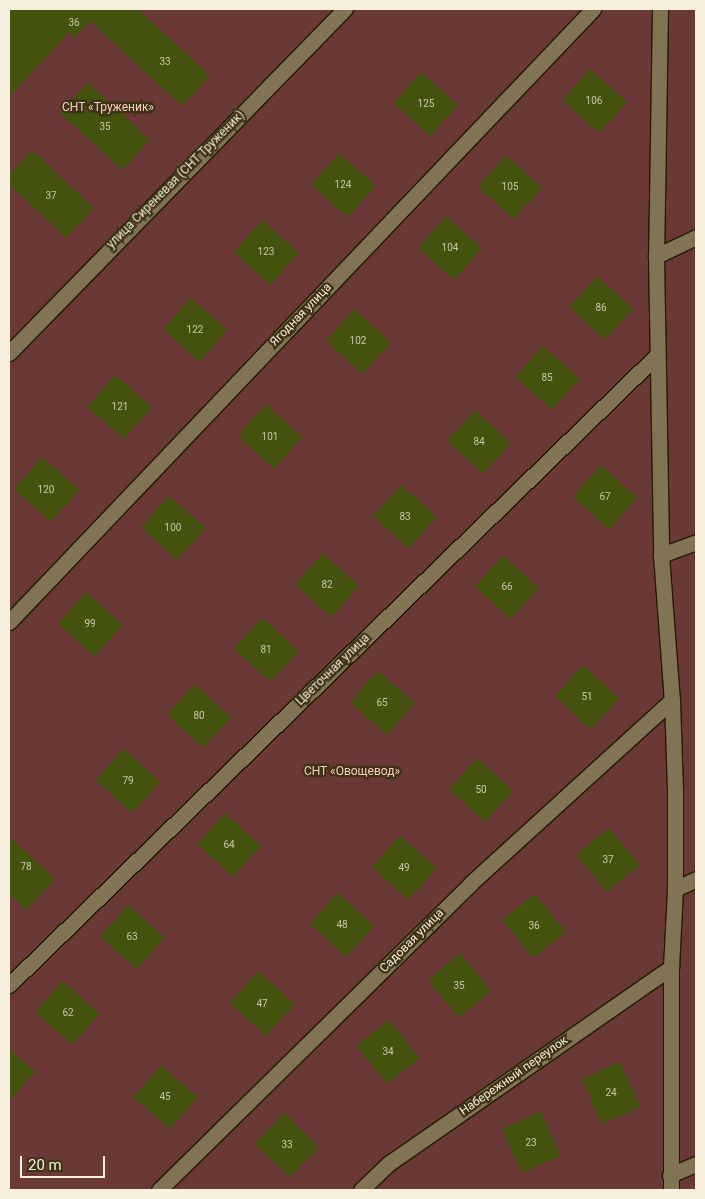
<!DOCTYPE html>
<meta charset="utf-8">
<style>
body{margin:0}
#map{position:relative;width:705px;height:1199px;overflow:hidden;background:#3d3215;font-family:Roboto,sans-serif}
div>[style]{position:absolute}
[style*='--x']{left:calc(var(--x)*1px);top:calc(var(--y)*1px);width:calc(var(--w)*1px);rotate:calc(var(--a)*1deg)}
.green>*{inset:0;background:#6a3937}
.building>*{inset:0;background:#43520c}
.roads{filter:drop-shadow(1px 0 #241900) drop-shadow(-1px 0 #241900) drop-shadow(0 1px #241900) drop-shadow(0 -1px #241900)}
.minor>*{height:15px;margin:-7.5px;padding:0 7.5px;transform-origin:7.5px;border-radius:7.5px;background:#807455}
span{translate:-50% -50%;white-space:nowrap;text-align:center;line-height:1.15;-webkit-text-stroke:4.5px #3d3215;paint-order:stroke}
.number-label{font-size:10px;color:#cac8aa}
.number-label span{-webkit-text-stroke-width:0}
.park-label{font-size:12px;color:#fbc9c4}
.street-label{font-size:12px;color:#f7f0df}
.frame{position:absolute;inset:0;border:10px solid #f7f0df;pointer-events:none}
.scale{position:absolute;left:20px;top:1156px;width:85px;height:22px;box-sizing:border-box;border:2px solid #f7f0df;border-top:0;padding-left:6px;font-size:15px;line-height:18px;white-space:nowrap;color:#f7f0df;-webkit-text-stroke:4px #3d3215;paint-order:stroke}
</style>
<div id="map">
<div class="green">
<div style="clip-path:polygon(9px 9px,696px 9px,696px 1190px,9px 1190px)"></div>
</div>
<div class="building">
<div style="clip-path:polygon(9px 9px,138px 9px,210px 76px,182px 106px,90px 21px,75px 38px,69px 32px,9px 98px)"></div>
<div style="clip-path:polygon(590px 69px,627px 102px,599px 133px,562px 100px)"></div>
<div style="clip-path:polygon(421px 72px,458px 105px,430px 136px,393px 103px)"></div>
<div style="clip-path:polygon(88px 82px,150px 140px,122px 170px,60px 113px)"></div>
<div style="clip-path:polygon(32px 150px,94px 208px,66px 238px,9px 184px,9px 175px)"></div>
<div style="clip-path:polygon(339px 153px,376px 186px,348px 217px,311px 185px)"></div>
<div style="clip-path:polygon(506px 155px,542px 188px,514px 219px,478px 187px)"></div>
<div style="clip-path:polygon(446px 216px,482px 249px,454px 280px,418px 248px)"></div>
<div style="clip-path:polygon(262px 220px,299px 253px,270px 285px,234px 252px)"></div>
<div style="clip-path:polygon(597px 276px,633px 309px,605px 340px,569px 307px)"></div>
<div style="clip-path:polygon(191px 298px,227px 330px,199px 362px,163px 329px)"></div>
<div style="clip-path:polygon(354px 309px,391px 342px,362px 374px,326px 341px)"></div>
<div style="clip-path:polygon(543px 346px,580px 379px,552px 410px,515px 377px)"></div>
<div style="clip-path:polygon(115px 375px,152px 408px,124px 439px,87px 407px)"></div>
<div style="clip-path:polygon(266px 404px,302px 437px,274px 469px,238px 436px)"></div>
<div style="clip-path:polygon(475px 410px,511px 443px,483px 474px,447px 441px)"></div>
<div style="clip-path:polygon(42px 457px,79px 490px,51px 522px,14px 489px)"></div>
<div style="clip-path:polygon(601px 465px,637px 498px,609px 530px,573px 497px)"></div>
<div style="clip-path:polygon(401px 485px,437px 517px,409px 549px,373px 516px)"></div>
<div style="clip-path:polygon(169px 496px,206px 528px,177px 560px,141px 527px)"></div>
<div style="clip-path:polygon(323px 553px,359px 586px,331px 617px,295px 584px)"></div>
<div style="clip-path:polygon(503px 555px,539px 588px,511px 619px,475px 587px)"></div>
<div style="clip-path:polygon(86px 592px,123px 625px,94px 656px,58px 624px)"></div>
<div style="clip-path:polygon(262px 618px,299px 651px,270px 682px,234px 649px)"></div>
<div style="clip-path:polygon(583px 665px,619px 698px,591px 730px,555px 696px)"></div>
<div style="clip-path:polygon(378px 671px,415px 703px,387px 735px,350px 702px)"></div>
<div style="clip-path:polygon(195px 684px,231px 717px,203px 748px,167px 715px)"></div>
<div style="clip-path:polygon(124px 749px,160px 782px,132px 813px,96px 780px)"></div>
<div style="clip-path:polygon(477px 758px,513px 791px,485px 822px,449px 789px)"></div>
<div style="clip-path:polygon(225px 813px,261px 846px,233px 877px,197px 844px)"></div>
<div style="clip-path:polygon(609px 828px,640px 865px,607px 892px,576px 854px)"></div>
<div style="clip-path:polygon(400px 836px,437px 868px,408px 900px,372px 867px)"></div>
<div style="clip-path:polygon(9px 837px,55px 878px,27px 910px,9px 894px)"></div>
<div style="clip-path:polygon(338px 893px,374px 926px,346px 957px,310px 924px)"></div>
<div style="clip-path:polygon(535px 894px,566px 932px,533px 958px,502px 920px)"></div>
<div style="clip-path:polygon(128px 905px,165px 938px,137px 969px,100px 937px)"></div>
<div style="clip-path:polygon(460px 953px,491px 991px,459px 1018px,428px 980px)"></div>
<div style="clip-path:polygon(258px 971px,295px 1004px,266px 1036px,230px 1003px)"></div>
<div style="clip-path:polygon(63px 981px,100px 1014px,72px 1045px,35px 1012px)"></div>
<div style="clip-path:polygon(389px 1020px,420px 1058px,387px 1084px,356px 1046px)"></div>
<div style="clip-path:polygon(9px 1048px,35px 1072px,9px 1101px)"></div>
<div style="clip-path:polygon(620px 1062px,640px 1107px,602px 1124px,582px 1079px)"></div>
<div style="clip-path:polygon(161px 1065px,198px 1098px,170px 1129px,133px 1097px)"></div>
<div style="clip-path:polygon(541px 1111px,560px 1156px,522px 1173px,502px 1129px)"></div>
<div style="clip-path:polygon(284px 1113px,319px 1147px,290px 1177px,255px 1144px)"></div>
</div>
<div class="roads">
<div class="minor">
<div style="--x:660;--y:9;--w:247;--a:90.9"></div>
<div style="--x:656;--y:256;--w:299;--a:89"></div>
<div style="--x:661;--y:555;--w:145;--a:85.7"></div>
<div style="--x:672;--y:700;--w:90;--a:88.1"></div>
<div style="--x:675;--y:790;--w:99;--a:90"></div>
<div style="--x:675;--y:889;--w:78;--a:92.9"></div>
<div style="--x:671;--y:967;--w:223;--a:90"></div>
<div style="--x:656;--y:256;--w:44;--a:-25.4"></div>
<div style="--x:9;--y:353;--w:481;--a:-45.7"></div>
<div style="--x:661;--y:555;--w:37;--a:-20"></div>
<div style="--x:9;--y:622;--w:847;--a:-46.39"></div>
<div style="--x:675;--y:889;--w:23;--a:-25"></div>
<div style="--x:9;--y:985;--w:904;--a:-44.19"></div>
<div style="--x:670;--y:1175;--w:28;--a:-23"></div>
<div style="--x:159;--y:1190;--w:438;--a:-44.5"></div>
<div style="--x:471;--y:883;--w:272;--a:-42.3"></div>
<div style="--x:361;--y:1190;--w:37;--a:-44"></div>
<div style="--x:388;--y:1164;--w:345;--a:-34.8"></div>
</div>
</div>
<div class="number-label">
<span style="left:74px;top:23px">36</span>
<span style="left:165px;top:62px">33</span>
<span style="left:594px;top:101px">106</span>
<span style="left:426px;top:104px">125</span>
<span style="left:105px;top:127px">35</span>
<span style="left:343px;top:185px">124</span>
<span style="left:510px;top:187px">105</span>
<span style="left:51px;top:196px">37</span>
<span style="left:450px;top:248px">104</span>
<span style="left:266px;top:252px">123</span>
<span style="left:601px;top:308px">86</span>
<span style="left:195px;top:330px">122</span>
<span style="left:358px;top:341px">102</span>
<span style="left:547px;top:378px">85</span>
<span style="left:120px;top:407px">121</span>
<span style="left:270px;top:437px">101</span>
<span style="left:479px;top:442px">84</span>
<span style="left:46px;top:490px">120</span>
<span style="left:605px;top:497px">67</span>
<span style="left:405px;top:517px">83</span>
<span style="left:173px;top:528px">100</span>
<span style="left:327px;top:585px">82</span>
<span style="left:507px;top:587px">66</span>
<span style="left:90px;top:624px">99</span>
<span style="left:266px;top:650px">81</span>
<span style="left:587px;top:697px">51</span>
<span style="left:382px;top:703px">65</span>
<span style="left:199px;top:716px">80</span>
<span style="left:128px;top:781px">79</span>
<span style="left:481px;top:790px">50</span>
<span style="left:229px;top:845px">64</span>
<span style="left:608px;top:860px">37</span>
<span style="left:26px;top:867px">78</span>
<span style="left:404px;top:868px">49</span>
<span style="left:342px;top:925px">48</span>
<span style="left:534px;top:926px">36</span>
<span style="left:132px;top:937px">63</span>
<span style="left:459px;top:986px">35</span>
<span style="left:262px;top:1004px">47</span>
<span style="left:68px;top:1013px">62</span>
<span style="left:388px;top:1052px">34</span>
<span style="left:611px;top:1093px">24</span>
<span style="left:165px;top:1097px">45</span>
<span style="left:531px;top:1143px">23</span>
<span style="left:287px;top:1145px">33</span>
</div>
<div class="park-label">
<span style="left:108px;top:108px">СНТ «Труженик»</span>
<span style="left:352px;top:772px">СНТ «Овощевод»</span>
</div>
<div class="street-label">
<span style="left:176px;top:180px;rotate:-45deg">улица Сиреневая (СНТ Труженик)</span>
<span style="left:301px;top:315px;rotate:-46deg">Ягодная улица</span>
<span style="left:333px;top:670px;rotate:-44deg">Цветочная улица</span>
<span style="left:412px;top:941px;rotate:-45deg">Садовая улица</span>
<span style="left:514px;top:1076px;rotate:-35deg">Набережный переулок</span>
</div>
<div class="frame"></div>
<div class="scale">20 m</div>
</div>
